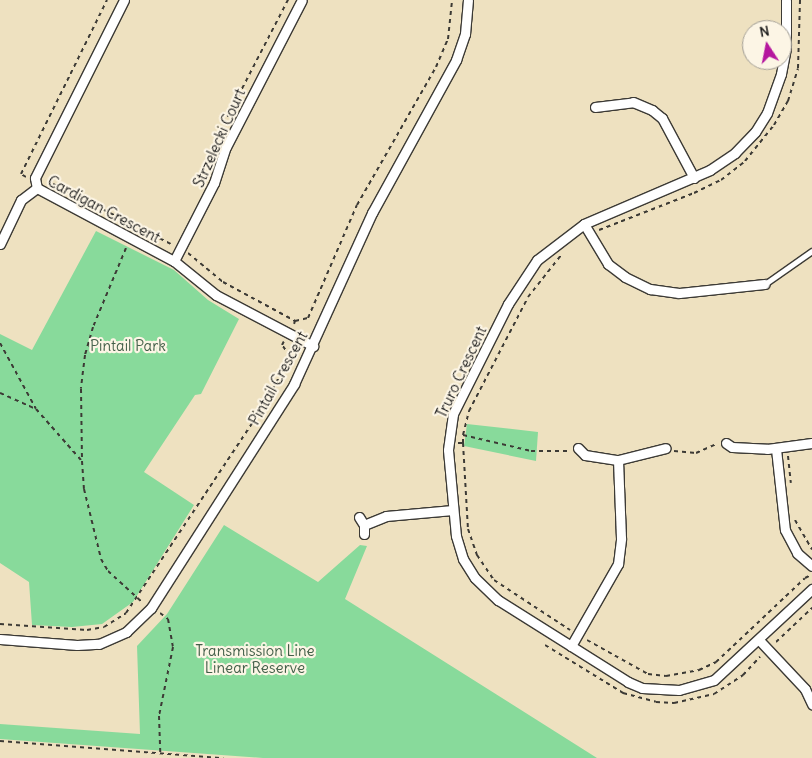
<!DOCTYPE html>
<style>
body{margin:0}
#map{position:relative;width:812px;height:758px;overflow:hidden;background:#eee1c0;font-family:Delius,sans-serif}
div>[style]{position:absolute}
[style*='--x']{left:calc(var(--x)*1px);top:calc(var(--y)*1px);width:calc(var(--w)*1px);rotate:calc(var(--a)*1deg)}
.green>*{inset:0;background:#88da9b}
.path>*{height:2px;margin-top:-1px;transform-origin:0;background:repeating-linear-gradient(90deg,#3c3a35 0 4px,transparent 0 8px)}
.roads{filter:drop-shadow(1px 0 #3c3a35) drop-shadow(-1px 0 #3c3a35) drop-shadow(0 1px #3c3a35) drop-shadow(0 -1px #3c3a35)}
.lane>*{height:4.5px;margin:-2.25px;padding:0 2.25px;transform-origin:2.25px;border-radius:2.25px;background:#fff}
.street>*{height:9px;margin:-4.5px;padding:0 4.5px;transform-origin:4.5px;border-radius:4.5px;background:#fff}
span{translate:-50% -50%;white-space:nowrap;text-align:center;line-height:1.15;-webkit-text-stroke:4.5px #fcf5e5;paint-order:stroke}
.street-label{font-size:15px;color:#1c1c1c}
.park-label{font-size:15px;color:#425e48}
.north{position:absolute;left:742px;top:20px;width:50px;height:50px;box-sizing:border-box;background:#fcf5e5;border:1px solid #a29e95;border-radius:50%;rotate:349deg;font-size:14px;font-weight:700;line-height:20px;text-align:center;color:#1c1c1c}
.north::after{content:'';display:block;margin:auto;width:18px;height:22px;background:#b5179e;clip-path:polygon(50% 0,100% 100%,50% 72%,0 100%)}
</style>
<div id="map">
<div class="green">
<div style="clip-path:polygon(96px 231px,174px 270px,208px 300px,239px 319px,201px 394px,195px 395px,144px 472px,194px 505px,133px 602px,102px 624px,72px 627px,32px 625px,29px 582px,0 563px,0 334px,32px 350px)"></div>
<div style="clip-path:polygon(467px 424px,538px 432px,536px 461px,464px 446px)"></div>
<div style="clip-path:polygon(224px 525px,318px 582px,360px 545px,367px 546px,345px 599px,597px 758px,263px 758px,0 739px,0 724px,140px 734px,137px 646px,167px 614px)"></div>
</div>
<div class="path">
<div style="--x:208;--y:167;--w:38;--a:-72"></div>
<div style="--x:220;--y:131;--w:148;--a:-62.6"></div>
<div style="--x:26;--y:177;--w:6;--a:-149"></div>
<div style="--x:21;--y:174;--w:194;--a:-63.7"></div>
<div style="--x:53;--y:184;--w:132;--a:27"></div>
<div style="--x:599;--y:230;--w:102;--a:-21.3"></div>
<div style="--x:694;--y:193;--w:30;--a:-26"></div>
<div style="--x:721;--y:180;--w:31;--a:-38"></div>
<div style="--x:745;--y:161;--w:46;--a:-51.1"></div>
<div style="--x:774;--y:125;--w:28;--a:-60"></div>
<div style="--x:788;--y:101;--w:34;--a:-73"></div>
<div style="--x:798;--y:68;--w:68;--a:-88.3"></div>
<div style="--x:126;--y:248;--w:86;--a:112.7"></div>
<div style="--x:93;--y:327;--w:29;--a:106"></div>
<div style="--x:85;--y:355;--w:34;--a:97"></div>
<div style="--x:81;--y:389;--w:72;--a:89.2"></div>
<div style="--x:82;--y:461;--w:28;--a:86"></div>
<div style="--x:84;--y:489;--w:72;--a:76.3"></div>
<div style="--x:101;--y:559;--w:14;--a:60"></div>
<div style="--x:108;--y:571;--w:47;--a:42.4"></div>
<div style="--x:188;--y:253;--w:45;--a:39.6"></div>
<div style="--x:223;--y:282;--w:82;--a:28.4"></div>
<div style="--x:295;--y:321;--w:3;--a:108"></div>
<div style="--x:295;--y:321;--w:13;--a:-13"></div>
<div style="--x:308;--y:318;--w:123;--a:-66.6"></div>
<div style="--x:357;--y:205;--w:159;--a:-60.2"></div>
<div style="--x:436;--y:67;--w:30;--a:-67"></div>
<div style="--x:448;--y:39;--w:39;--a:-84"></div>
<div style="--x:0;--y:343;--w:75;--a:61.4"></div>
<div style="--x:36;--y:409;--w:68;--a:48.6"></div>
<div style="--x:0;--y:393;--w:39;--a:24"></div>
<div style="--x:463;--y:435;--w:25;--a:-76"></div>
<div style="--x:469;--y:411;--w:128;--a:-62.6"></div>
<div style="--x:528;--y:297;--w:55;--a:-51.7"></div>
<div style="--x:458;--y:443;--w:5;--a:0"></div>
<div style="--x:463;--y:443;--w:8;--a:-90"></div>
<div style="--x:463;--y:435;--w:70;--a:13.2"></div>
<div style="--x:531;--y:451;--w:37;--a:0"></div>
<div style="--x:463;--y:443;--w:86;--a:86.7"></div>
<div style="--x:468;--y:529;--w:28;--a:71"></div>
<div style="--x:477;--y:555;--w:30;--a:56"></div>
<div style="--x:494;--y:580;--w:91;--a:33.3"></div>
<div style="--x:674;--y:451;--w:22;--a:5"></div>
<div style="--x:696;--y:453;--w:22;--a:-24"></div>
<div style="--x:788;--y:456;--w:27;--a:84"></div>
<div style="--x:795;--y:520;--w:34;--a:60"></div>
<div style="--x:160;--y:613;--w:10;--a:37"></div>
<div style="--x:168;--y:619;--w:28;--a:80"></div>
<div style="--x:173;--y:647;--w:70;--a:101.5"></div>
<div style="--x:159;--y:716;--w:38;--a:88"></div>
<div style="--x:0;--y:624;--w:87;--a:3.9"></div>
<div style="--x:87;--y:630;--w:17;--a:-10"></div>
<div style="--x:104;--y:627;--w:26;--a:-32"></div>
<div style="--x:126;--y:613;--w:251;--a:-56.4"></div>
<div style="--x:265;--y:404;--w:54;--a:-62.5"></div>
<div style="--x:290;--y:356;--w:14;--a:-126"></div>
<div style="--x:282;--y:345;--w:4;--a:-63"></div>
<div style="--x:587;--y:640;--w:70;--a:29.1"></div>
<div style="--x:648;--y:674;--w:18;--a:6"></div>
<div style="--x:666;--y:676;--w:34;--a:-10"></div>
<div style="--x:699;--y:670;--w:19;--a:-25"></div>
<div style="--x:716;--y:662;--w:122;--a:-43.3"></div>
<div style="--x:805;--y:578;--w:7;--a:-27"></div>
<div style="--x:776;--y:642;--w:50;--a:-43.4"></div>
<div style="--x:545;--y:645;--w:92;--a:31.6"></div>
<div style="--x:623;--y:693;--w:34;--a:15"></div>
<div style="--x:656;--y:702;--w:18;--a:3"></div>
<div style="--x:674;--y:703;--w:41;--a:-12.7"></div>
<div style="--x:714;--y:694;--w:35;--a:-33"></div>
<div style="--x:743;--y:675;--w:25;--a:-47"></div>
<div style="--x:0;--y:741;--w:224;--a:4.4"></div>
</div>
<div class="roads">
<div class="lane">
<div style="--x:765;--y:284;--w:57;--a:-35.1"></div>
</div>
<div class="street">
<div style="--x:124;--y:0;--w:199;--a:116.6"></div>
<div style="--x:35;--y:178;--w:10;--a:79"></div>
<div style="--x:37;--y:188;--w:155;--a:28.1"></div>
<div style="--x:174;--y:261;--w:54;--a:39"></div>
<div style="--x:216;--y:295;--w:110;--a:27.7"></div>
<div style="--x:786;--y:0;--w:48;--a:90"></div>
<div style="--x:786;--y:48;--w:26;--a:101"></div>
<div style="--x:781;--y:74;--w:41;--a:109.7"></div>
<div style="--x:767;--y:113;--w:22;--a:122"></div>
<div style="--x:755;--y:132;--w:29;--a:134"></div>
<div style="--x:735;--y:153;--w:30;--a:146"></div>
<div style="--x:710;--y:170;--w:137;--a:156.8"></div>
<div style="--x:584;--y:224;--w:59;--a:142.5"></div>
<div style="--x:537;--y:260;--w:53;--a:123.4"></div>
<div style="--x:508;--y:304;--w:123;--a:116.6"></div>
<div style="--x:453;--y:414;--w:36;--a:98"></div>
<div style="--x:448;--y:450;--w:86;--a:84.7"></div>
<div style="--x:456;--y:536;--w:24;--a:73"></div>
<div style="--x:463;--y:559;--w:22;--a:58"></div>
<div style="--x:475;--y:578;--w:32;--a:44"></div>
<div style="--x:498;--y:600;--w:154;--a:32.2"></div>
<div style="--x:628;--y:682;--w:15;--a:23"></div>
<div style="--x:642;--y:688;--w:37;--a:3"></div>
<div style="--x:679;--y:690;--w:36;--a:-16"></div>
<div style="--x:714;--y:680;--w:134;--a:-42.9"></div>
<div style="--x:595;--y:107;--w:38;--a:-7"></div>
<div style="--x:633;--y:102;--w:21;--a:23"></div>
<div style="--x:652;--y:110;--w:13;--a:39"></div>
<div style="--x:662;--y:118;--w:68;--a:61.9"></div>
<div style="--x:584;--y:224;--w:47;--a:59"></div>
<div style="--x:608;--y:264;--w:21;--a:37"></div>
<div style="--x:625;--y:277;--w:28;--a:26"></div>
<div style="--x:650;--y:289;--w:29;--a:8"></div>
<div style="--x:679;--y:293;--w:86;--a:-6"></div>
<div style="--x:0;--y:244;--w:49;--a:-64.5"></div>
<div style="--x:21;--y:200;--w:20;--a:-37"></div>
<div style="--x:174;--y:261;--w:88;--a:-62.9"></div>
<div style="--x:214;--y:183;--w:38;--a:-72"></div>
<div style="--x:226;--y:147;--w:165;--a:-62.7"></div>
<div style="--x:726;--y:443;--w:7;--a:34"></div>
<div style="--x:732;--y:447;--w:35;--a:3"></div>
<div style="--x:767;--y:449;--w:45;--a:-7.6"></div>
<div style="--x:578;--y:448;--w:10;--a:45"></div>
<div style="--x:585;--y:455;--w:33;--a:9"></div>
<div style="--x:618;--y:460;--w:49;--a:-14"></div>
<div style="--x:776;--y:449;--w:81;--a:83.7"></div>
<div style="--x:785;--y:530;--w:26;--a:62"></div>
<div style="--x:797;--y:553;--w:20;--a:41"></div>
<div style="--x:359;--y:517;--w:9;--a:58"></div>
<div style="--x:364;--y:525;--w:9;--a:90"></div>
<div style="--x:364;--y:525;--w:24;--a:-22"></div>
<div style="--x:386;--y:516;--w:67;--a:-5.1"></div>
<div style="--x:0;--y:639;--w:77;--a:4.5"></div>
<div style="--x:77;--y:645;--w:22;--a:-3"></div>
<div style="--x:99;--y:644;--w:30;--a:-24"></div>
<div style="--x:126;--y:632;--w:35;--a:-44"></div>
<div style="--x:151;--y:608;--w:266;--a:-57.4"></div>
<div style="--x:294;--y:384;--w:188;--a:-65.5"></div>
<div style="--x:372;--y:213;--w:175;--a:-61.2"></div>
<div style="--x:456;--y:60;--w:28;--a:-71"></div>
<div style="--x:465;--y:34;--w:34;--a:-85"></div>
<div style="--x:760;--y:641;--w:66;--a:46.8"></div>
<div style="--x:805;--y:689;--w:17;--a:65"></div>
<div style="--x:571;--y:646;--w:95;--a:-60.2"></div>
<div style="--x:618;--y:564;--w:26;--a:-83"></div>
<div style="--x:621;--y:538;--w:78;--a:-92.2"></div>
</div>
</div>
<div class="street-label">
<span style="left:219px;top:138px;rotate:-66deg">Strzelecki Court</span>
<span style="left:104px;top:209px;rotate:28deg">Cardigan Crescent</span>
<span style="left:461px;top:372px;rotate:-65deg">Truro Crescent</span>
<span style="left:278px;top:378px;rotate:-61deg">Pintail Crescent</span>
</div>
<div class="park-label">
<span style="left:128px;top:346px">Pintail Park</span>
<span style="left:255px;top:659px">Transmission Line<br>Linear Reserve</span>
</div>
<div class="north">N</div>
</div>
